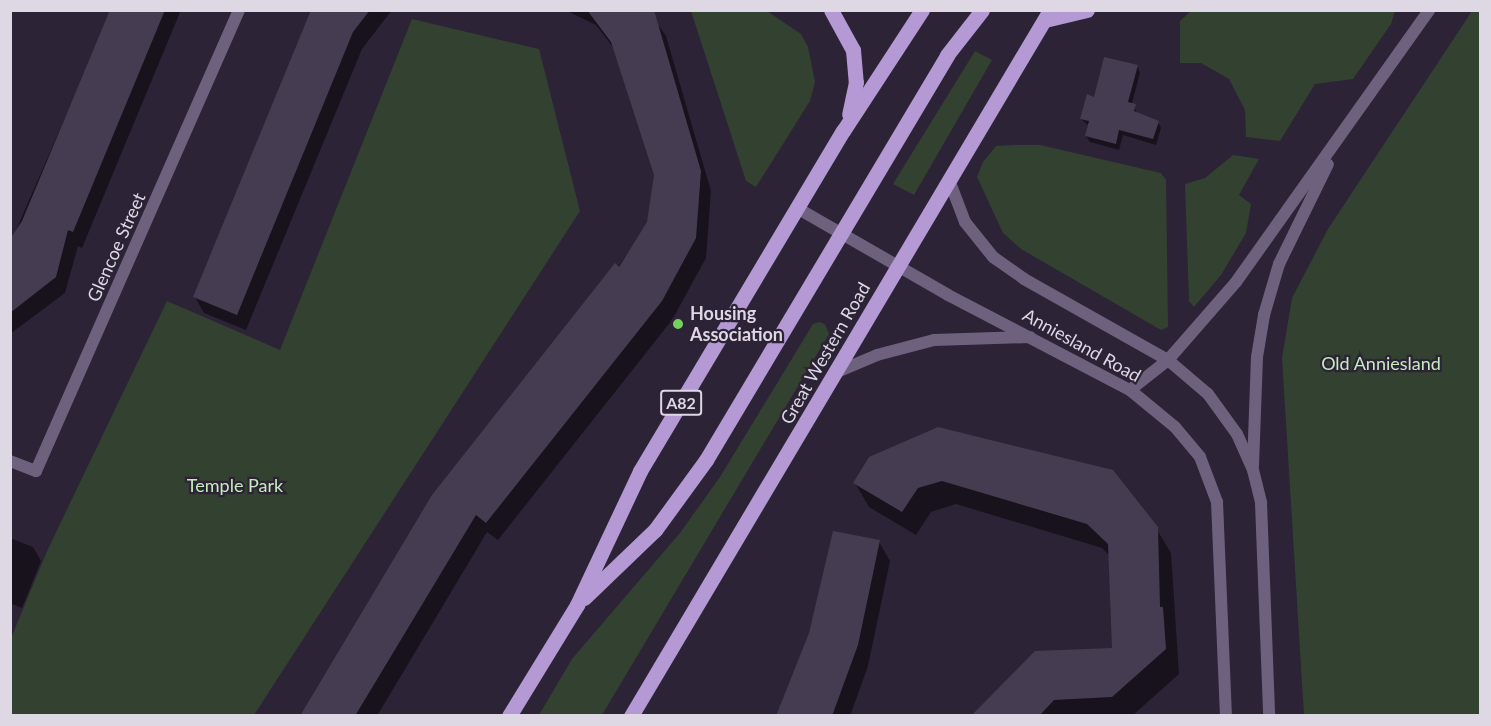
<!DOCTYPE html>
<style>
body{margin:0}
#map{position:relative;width:1491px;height:726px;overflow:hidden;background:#2c2336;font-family:Lato,sans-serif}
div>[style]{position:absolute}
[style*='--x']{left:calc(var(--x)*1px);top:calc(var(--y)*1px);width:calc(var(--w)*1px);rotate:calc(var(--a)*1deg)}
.green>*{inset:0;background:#334130}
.shadow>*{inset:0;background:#0007}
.building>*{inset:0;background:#453c51}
.minor>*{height:12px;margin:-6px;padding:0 6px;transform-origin:6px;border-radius:6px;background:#6e617e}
.tertiary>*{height:12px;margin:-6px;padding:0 6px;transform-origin:6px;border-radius:6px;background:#6e617e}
.primary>*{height:15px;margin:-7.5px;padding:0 7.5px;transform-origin:7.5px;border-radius:7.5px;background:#b499d5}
.dots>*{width:16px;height:16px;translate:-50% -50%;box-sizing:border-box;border:3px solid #2c2336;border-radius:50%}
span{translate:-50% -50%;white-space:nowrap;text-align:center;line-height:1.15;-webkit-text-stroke:4.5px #2c2336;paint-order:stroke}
.shield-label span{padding:2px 4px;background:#2c2336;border:2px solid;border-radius:4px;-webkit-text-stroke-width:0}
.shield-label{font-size:16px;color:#ddd8e4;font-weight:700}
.street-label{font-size:18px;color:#ddd8e4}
.poi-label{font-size:18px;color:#ddd8e4;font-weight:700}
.left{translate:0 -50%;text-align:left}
.park-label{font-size:18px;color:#c5ecbc}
.frame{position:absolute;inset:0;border:12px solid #ddd8e4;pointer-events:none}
</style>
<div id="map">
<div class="green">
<div style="clip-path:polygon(1192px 10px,1395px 10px,1395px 11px,1391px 24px,1353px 79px,1315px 84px,1280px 141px,1246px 137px,1245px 110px,1229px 79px,1201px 63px,1180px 63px,1180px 21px)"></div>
<div style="clip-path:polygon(691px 11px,767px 11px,801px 34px,808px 47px,815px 82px,810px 101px,756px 187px,746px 181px)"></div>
<div style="clip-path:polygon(1472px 11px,1480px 11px,1480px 715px,1304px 715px,1282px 358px,1292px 298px,1328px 229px)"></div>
<div style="clip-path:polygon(412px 19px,539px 49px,580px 211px,254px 715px,11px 715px,11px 638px,48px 549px,167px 301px,280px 350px)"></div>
<div style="clip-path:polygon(975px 51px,992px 60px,914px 195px,893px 184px)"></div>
<div style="clip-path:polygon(1016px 145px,1040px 145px,1161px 173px,1166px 180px,1168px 327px,1161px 330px,1021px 249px,1003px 233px,977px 177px,983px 162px,996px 146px)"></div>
<div style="clip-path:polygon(1233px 155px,1259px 159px,1239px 195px,1251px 204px,1246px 233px,1221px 275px,1194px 307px,1189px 301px,1185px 184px,1205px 178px)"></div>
<div style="clip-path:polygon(819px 322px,825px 324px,829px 334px,602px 715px,539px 715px,572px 659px,680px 533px,720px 477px,813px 324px)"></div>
</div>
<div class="shadow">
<div style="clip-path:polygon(112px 10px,181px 10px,82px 248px,78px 246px,65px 293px,10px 334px,10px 244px)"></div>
<div style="clip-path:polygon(313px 10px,392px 10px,362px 49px,246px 330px,204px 313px,195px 297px)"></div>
<div style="clip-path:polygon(565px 10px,648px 10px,666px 36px,711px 191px,706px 258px,672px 320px,498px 540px,487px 532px,377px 716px,301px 716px,649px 223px,656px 174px,615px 50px,596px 25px)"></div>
<div style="clip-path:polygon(1137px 66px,1140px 73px,1132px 103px,1138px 115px,1158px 122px,1161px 128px,1156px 145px,1123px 135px,1119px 150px,1090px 142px,1086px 136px,1089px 126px,1081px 119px,1095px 99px)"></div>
<div style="clip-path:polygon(870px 458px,1156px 528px,1171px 553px,1179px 674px,1132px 716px,989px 716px,1113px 649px,1109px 555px,1102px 548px,956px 504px,931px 512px,916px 535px,869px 507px,855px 483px)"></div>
<div style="clip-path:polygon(10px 538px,33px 547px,41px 561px,22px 608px,10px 603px)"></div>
<div style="clip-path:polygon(879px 542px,890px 561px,868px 666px,850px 716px,777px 716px)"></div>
</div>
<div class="building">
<div style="clip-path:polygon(110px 10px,165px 10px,73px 232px,68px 230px,56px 277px,10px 313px,10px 239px,22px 221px)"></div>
<div style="clip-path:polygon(311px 10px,370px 10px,353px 32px,237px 315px,193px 297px)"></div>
<div style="clip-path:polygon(587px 10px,654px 10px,701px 171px,696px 238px,662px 301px,486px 523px,476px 515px,355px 716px,300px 716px,432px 495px,615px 263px,619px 267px,647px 222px,654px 175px,611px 42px)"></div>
<div style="clip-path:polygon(1104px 57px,1138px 65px,1128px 102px,1136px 104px,1134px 111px,1159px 121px,1153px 139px,1119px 130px,1116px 144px,1085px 136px,1089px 121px,1080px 119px,1087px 94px,1094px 97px)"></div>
<div style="clip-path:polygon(938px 427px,1113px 470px,1158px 527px,1160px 607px,1163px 607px,1166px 649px,1112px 697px,1054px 700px,1039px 716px,971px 716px,1035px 651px,1112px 648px,1108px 544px,1087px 524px,942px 481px,918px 488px,902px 512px,853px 483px,869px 457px)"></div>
<div style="clip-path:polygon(833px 531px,880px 540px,858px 645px,832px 716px,776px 716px,809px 633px)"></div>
</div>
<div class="minor">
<div style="--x:10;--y:461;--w:28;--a:21"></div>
<div style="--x:36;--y:471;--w:504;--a:-66.23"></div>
</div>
<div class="tertiary">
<div style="--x:949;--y:180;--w:45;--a:69.1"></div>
<div style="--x:965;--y:222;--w:45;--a:51.3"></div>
<div style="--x:993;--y:257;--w:38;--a:35"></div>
<div style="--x:1024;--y:279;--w:165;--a:29.4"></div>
<div style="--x:1168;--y:360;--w:52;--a:40.4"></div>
<div style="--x:1208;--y:394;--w:49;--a:54.1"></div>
<div style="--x:1237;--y:434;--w:39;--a:66"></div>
<div style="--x:1253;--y:470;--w:34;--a:76"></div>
<div style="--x:1261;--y:503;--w:213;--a:87.8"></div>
<div style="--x:797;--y:208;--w:174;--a:29.9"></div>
<div style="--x:948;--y:295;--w:205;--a:27.6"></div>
<div style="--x:1130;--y:390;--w:58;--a:39.4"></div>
<div style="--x:1175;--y:427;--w:39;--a:50"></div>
<div style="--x:1200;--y:457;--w:48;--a:69.3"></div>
<div style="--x:1217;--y:502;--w:214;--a:87.6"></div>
<div style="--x:837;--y:372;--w:43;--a:-23"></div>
<div style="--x:877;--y:355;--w:59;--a:-14.7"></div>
<div style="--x:934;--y:340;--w:96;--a:-1.8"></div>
<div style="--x:1130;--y:390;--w:48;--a:-38.3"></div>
<div style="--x:1168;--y:360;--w:103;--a:-48.9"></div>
<div style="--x:1236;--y:282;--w:334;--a:-54.6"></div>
<div style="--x:1253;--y:466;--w:109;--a:-87.9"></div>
<div style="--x:1257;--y:357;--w:43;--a:-80.5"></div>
<div style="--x:1264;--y:315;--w:53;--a:-73.6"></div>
<div style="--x:1279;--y:264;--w:111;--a:-63.9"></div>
</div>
<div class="primary">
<div style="--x:831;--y:10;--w:46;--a:61.2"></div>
<div style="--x:853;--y:50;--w:32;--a:85"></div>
<div style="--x:856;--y:82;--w:33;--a:102"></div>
<div style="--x:1045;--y:20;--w:43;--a:-13.4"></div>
<div style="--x:584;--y:598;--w:98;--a:-43.8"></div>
<div style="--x:655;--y:530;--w:87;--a:-53.9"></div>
<div style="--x:706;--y:460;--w:471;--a:-59.2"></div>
<div style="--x:947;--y:55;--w:57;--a:-52.1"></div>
<div style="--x:509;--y:716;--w:130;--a:-58.5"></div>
<div style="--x:577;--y:605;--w:148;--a:-64.8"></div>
<div style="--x:640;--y:471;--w:396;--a:-59.2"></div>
<div style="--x:843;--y:131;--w:145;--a:-56.9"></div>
<div style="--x:631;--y:716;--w:821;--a:-59.31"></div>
</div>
<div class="dots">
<div style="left:678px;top:324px;background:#73d25c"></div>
</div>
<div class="shield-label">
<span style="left:681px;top:403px">A82</span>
</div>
<div class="street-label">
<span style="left:116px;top:247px;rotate:-66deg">Glencoe Street</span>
<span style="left:1082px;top:345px;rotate:29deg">Anniesland Road</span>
<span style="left:825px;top:353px;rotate:-60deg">Great Western Road</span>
</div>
<div class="poi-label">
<span class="left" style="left:690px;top:324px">Housing<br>Association</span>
</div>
<div class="park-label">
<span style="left:1381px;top:363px">Old Anniesland</span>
<span style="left:235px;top:485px">Temple Park</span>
</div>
<div class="frame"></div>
</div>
